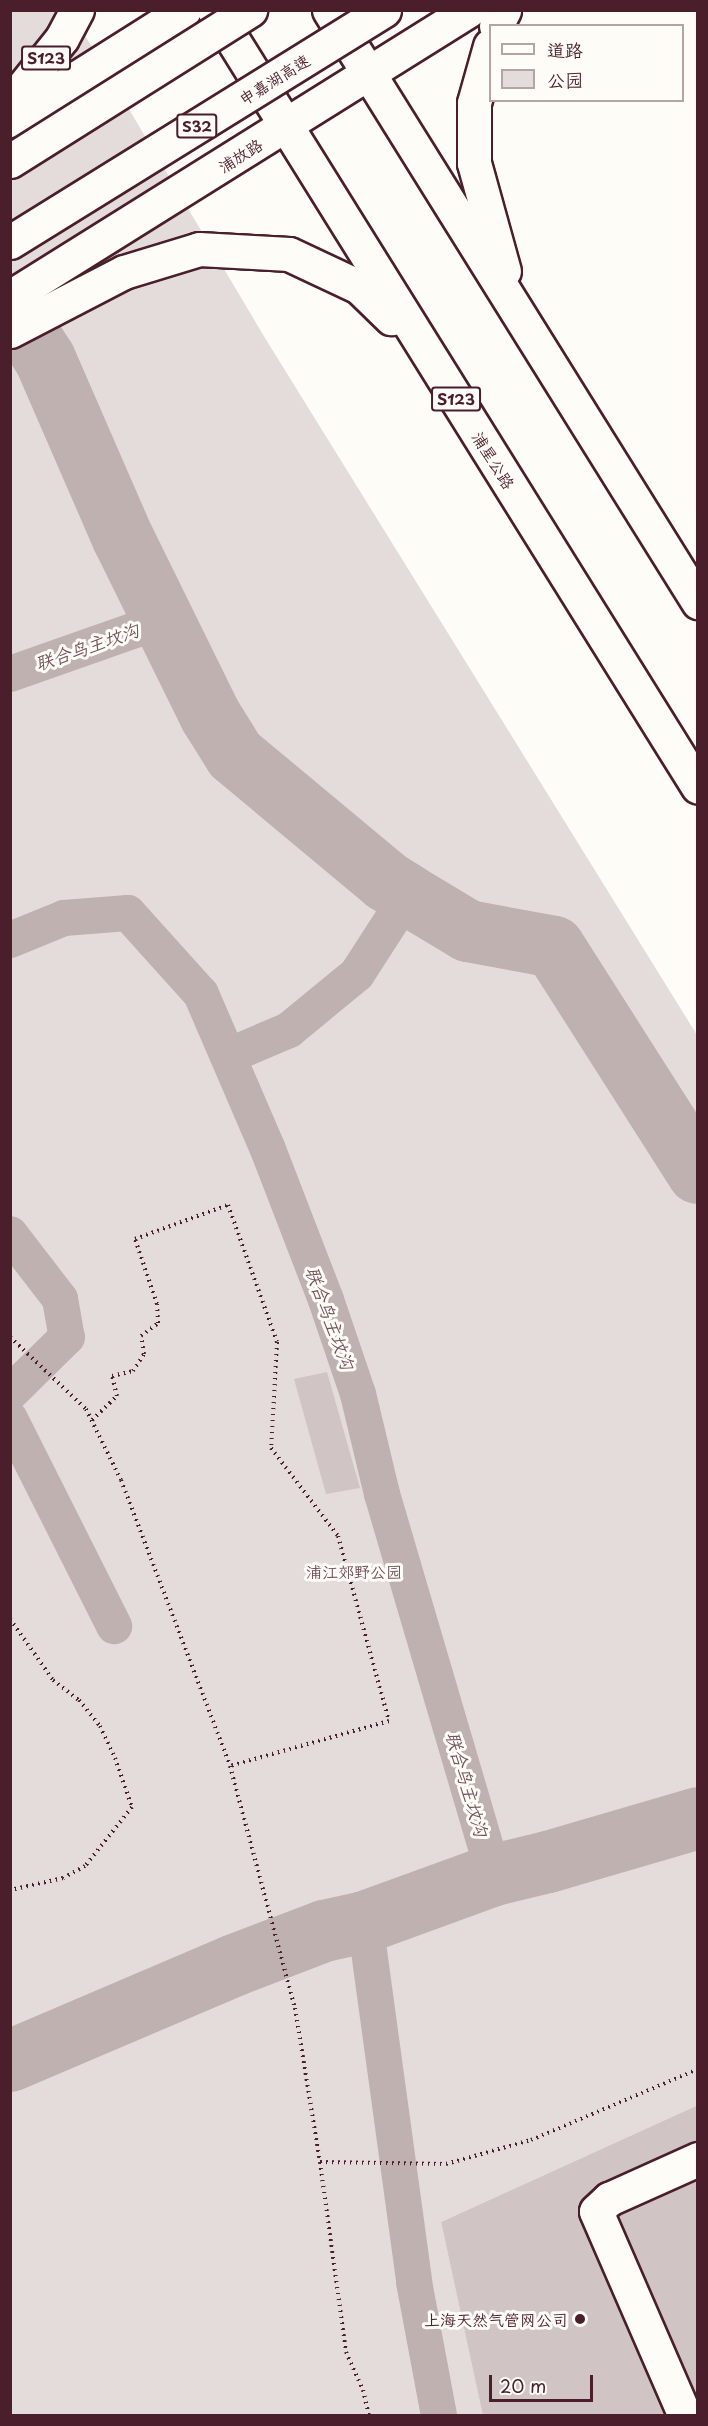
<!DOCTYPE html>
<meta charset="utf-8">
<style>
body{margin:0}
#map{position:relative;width:708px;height:2426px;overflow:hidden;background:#fdfcf7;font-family:"Playpen Sans","LXGW WenKai TC",sans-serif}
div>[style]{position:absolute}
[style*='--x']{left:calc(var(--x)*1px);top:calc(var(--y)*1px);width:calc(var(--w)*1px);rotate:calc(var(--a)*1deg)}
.green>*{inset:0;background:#e3dcda}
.canal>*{height:36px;margin:-18px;padding:0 18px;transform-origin:18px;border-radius:18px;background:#c0b1b1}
.river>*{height:62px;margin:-31px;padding:0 31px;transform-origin:31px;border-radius:31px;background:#c0b1b1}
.building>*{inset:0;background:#d0c5c4}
.path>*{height:4px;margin-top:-2px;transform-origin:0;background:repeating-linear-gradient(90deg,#4a1f2b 0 1.5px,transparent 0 6px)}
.roads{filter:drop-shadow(2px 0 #4a1f2b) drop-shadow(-2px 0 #4a1f2b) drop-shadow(0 2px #4a1f2b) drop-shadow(0 -2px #4a1f2b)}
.minor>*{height:33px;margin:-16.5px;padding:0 16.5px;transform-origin:16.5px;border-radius:16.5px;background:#fdfcf7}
.major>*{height:33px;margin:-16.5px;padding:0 16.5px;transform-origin:16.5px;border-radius:16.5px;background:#fdfcf7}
.bridges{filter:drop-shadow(2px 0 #4a1f2b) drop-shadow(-2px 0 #4a1f2b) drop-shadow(0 2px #4a1f2b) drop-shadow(0 -2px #4a1f2b)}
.highway-bridge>*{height:33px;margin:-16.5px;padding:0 16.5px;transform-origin:16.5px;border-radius:16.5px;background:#fdfcf7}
.dots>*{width:16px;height:16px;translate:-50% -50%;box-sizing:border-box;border:3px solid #fdfcf7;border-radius:50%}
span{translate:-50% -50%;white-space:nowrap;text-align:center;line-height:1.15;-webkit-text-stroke:6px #fdfcf7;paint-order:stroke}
.shield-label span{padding:2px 4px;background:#fdfcf7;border:2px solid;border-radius:4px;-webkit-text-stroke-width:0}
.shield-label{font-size:15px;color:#4a1f2b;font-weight:700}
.street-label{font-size:16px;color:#4a1f2b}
.park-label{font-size:16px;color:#704e57}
.poi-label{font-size:16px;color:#4a1f2b}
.right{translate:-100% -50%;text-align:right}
.water-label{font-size:18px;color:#73525a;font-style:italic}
.frame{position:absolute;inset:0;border:12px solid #4a1f2b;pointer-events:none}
.legend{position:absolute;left:489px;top:24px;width:195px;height:78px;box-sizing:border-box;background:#fdfcf7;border:2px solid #b5a4a5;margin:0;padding:8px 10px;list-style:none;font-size:18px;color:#4a1f2b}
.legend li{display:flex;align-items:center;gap:12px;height:30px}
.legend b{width:30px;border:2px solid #b5a4a5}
.scale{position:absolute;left:489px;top:2375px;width:104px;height:27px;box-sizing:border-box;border:3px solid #4a1f2b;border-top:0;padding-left:8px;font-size:18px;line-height:21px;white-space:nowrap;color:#4a1f2b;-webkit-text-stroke:4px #fdfcf7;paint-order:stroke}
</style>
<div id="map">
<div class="green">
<div style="clip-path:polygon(70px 10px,265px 338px,697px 1035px,698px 2105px,441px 2222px,483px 2415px,11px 2416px,10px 11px)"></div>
</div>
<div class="canal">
<div style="--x:10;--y:674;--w:162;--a:-19.4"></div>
<div style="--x:10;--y:940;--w:58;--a:-22.2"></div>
<div style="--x:64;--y:918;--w:64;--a:-4.5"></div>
<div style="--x:128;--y:913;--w:109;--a:48"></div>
<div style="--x:201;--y:994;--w:167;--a:66.7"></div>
<div style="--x:267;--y:1147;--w:164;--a:68.9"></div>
<div style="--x:326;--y:1300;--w:99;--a:71.2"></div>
<div style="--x:358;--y:1394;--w:103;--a:76.5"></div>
<div style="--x:382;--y:1494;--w:397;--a:73.6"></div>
<div style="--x:228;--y:1056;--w:66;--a:-23.1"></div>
<div style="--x:289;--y:1030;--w:88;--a:-39.5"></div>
<div style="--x:357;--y:974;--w:94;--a:-57.2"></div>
<div style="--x:10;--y:1234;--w:82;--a:52.4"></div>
<div style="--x:60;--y:1299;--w:39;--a:80"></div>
<div style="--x:67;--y:1337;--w:80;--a:135.5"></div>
<div style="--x:10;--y:1419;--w:232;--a:63.3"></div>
<div style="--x:365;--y:1922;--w:363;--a:82.2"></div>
<div style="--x:414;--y:2282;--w:136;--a:79.4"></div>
</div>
<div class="river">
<div style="--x:10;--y:305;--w:64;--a:57.1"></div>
<div style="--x:45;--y:359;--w:195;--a:66.5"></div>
<div style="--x:123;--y:538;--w:197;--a:63.8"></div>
<div style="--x:210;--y:715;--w:47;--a:58"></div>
<div style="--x:235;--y:755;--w:197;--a:39.8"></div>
<div style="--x:386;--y:881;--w:26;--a:32"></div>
<div style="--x:408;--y:895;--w:70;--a:31"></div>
<div style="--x:468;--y:931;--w:87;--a:10.5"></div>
<div style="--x:554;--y:947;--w:268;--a:57.5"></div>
<div style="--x:10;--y:2061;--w:245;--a:-23.1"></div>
<div style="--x:235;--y:1965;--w:95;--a:-20.9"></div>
<div style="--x:324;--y:1931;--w:42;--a:-12.4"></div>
<div style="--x:365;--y:1922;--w:137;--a:-20"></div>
<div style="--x:494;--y:1875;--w:56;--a:-13.5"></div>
<div style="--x:548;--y:1862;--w:156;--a:-16.3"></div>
</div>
<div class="building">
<div style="clip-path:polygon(327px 1372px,360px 1488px,326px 1494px,294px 1379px)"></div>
<div style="clip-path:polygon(698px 2105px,698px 2416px,483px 2416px,441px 2222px)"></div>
</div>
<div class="path">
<div style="--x:10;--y:1337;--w:105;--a:43.5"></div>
<div style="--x:86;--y:1409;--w:79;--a:63.8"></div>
<div style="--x:121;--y:1480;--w:306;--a:69.1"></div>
<div style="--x:230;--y:1766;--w:251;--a:75"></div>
<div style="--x:295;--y:2008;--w:156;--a:80.8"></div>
<div style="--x:320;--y:2162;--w:192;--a:82.2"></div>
<div style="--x:346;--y:2352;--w:42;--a:65.9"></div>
<div style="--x:363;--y:2390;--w:27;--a:77"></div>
<div style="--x:92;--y:1420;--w:35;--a:-44"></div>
<div style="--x:117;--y:1396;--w:21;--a:-104"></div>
<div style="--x:112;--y:1376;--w:22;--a:-13"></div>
<div style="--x:133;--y:1371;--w:20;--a:-57"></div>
<div style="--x:144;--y:1354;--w:18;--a:-99"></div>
<div style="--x:141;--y:1336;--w:21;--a:-37"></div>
<div style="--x:158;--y:1323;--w:19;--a:-93"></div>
<div style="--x:157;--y:1304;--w:69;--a:-108.7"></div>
<div style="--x:135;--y:1239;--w:99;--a:-20.1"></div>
<div style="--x:228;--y:1205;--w:145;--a:70.3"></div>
<div style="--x:277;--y:1342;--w:106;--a:93.2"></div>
<div style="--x:271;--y:1448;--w:111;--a:52.7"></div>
<div style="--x:338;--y:1536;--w:192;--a:74.6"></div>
<div style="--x:389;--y:1721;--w:165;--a:164.2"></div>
<div style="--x:10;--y:1619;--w:75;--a:54.8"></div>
<div style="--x:53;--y:1680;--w:33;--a:38"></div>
<div style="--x:79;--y:1700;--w:33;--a:51"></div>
<div style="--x:100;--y:1726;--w:35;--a:65"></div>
<div style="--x:115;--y:1758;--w:52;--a:70.9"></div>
<div style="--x:132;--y:1807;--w:75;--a:128.5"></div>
<div style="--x:85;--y:1866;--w:25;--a:151"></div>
<div style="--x:63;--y:1878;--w:54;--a:167.2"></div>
<div style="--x:320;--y:2162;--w:126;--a:0.9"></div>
<div style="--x:446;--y:2164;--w:88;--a:-15.8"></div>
<div style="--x:531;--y:2140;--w:181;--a:-23"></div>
</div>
<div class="roads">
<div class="minor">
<div style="--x:685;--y:2416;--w:223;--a:-113.5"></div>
<div style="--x:596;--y:2211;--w:18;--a:-43"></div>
<div style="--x:609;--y:2199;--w:98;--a:-24.2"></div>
</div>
<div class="major">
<div style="--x:214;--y:10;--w:915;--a:58.08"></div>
<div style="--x:329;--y:10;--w:698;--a:58.06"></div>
<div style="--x:496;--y:26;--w:18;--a:-63"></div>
<div style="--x:490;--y:46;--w:59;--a:105.7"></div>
<div style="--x:474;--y:103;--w:60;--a:90"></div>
<div style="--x:474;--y:163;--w:112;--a:74.5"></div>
<div style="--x:10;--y:103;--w:83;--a:-51.3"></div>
<div style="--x:62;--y:38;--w:32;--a:-62"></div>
<div style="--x:10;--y:120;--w:206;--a:-32.3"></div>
<div style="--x:10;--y:297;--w:541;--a:-32.02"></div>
<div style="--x:10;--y:331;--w:128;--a:-27.4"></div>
<div style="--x:124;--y:272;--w:78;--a:-17"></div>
<div style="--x:199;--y:249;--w:90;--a:3.2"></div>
<div style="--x:289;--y:254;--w:77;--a:25.2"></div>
<div style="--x:359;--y:287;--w:45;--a:44.1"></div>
</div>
</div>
<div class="bridges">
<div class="highway-bridge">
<div style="--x:10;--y:161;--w:284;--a:-32.2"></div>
<div style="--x:10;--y:242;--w:440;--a:-31.8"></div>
</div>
</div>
<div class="dots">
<div style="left:580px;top:2319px;background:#4a1f2b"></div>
</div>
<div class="shield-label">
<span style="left:46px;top:58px">S123</span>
<span style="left:197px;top:126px">S32</span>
<span style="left:456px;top:399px">S123</span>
</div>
<div class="street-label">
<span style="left:274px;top:79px;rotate:-32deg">申嘉湖高速</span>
<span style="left:240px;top:155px;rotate:-32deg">浦放路</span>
<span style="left:494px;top:460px;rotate:58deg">浦星公路</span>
</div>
<div class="park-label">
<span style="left:354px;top:1571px">浦江郊野公园</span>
</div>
<div class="poi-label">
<span class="right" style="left:568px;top:2319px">上海天然气管网公司</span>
</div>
<div class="water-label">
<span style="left:87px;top:647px;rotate:-19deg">联合鸟主坟沟</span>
<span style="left:330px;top:1318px;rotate:70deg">联合鸟主坟沟</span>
<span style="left:467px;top:1784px;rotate:74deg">联合鸟主坟沟</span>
</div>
<div class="frame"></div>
<ul class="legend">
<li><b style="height:8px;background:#fdfcf7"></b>道路</li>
<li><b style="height:16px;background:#e3dcda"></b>公园</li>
</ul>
<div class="scale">20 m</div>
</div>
